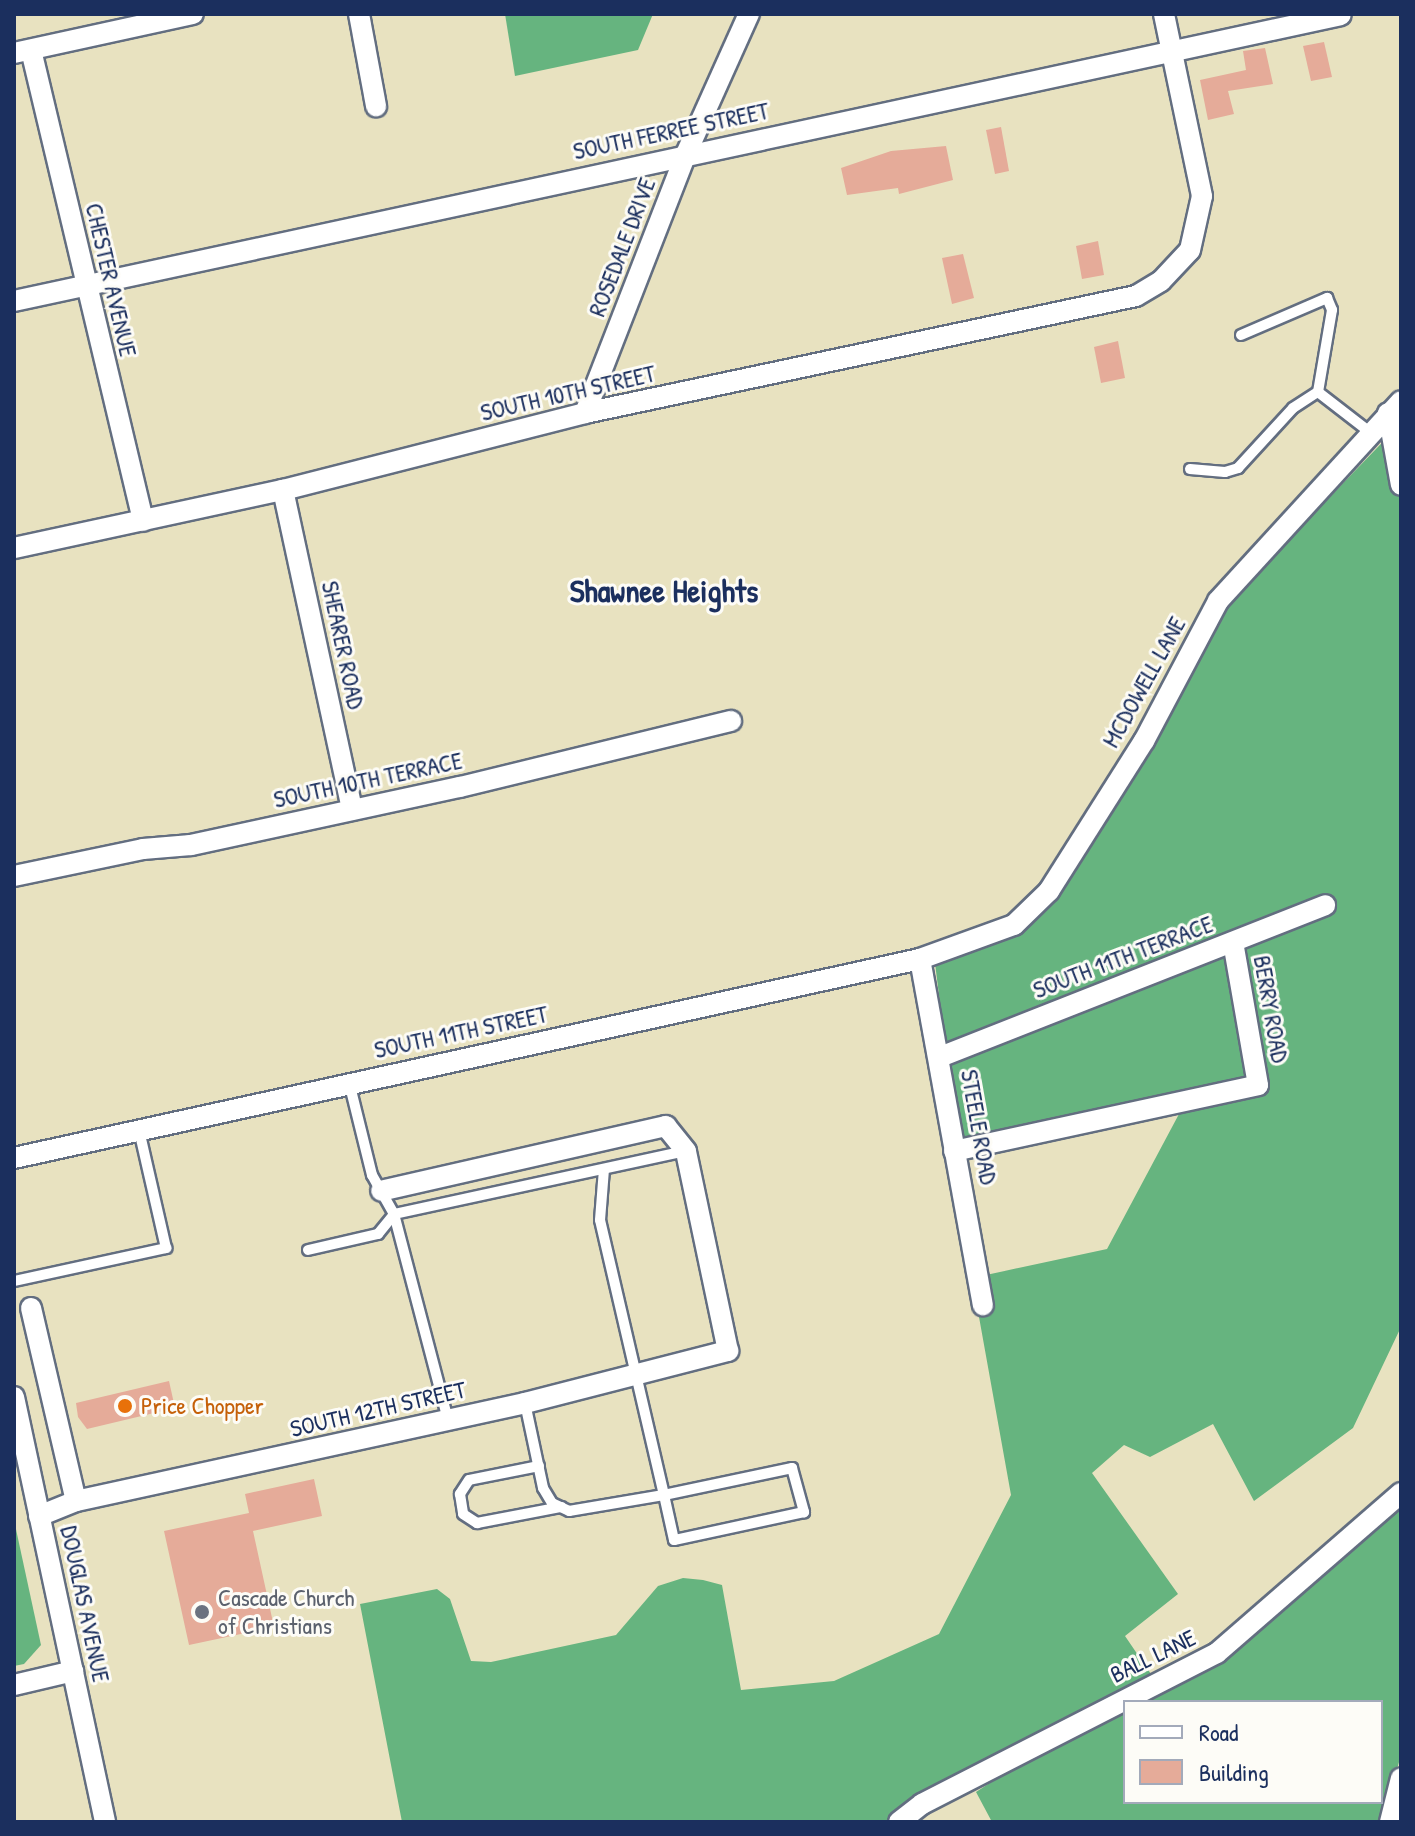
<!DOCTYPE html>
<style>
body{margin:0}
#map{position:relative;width:1415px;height:1836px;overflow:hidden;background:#e8e2c0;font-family:"Patrick Hand",sans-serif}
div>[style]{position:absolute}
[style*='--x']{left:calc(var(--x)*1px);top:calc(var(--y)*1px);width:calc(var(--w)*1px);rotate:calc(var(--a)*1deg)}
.forest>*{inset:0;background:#66b47f}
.building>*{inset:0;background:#e5ab99}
.roads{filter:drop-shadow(2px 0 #636e80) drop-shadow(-2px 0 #636e80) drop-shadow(0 2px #636e80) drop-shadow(0 -2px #636e80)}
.lane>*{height:10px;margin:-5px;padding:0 5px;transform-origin:5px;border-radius:5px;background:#fff}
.street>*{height:20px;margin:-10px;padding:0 10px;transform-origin:10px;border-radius:10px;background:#fff}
.dots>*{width:22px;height:22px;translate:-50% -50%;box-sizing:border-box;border:4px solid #fdfcf7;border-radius:50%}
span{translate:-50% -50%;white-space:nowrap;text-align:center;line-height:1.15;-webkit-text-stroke:6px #fdfcf7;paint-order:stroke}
.street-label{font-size:24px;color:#1b2f5e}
.food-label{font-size:24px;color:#c56008}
.left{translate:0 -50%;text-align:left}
.worship-label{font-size:24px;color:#5b616d}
.district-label{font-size:32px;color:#1b2f5e;font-weight:700}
.frame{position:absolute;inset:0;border:16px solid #1b2f5e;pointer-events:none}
.legend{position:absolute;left:1123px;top:1700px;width:260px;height:104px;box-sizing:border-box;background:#fdfcf7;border:2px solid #a3aaba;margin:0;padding:10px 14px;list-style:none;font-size:24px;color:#1b2f5e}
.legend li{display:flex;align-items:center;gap:16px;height:40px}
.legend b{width:40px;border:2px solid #a3aaba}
</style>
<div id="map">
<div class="forest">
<div style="clip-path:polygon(505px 14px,653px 14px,638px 50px,515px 76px)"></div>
<div style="clip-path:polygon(1401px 423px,1401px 1327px,1353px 1428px,1254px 1501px,1213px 1424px,1150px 1457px,1124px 1445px,1092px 1473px,1178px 1594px,1125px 1636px,1153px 1677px,891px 1822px,402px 1822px,360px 1604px,437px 1589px,450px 1599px,471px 1661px,491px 1662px,616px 1635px,658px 1586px,683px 1578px,703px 1580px,722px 1585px,741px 1690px,834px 1681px,939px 1634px,1011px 1495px,972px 1278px,1107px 1249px,1179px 1114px,1178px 1098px,964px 1137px,955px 1124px,935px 963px,1008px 937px,1225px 606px)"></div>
<div style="clip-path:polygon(1401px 1501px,1401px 1755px,1382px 1822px,992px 1822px,976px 1792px,1045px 1747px,1125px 1709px,1125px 1802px,1381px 1802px,1381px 1702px,1138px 1702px)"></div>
<div style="clip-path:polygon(14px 1520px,41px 1645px,24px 1664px,14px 1666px)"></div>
</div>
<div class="building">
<div style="clip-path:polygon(1324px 42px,1332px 77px,1311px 81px,1303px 46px)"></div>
<div style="clip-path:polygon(1265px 48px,1273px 84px,1228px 91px,1234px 114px,1208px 120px,1200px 80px,1246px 70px,1243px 51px)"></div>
<div style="clip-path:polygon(1001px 127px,1009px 171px,995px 174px,986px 130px)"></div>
<div style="clip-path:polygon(946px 146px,953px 180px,899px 194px,898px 188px,847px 195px,841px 168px,891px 151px)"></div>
<div style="clip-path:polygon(1098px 241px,1104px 275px,1082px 279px,1076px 246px)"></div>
<div style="clip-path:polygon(963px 254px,974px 298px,952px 304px,942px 258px)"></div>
<div style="clip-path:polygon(1118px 341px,1125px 378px,1101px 383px,1094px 347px)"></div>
<div style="clip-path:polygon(169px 1381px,175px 1408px,87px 1429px,78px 1417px,76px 1403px)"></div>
<div style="clip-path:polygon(314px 1479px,322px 1516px,253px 1531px,274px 1627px,189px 1645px,164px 1531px,249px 1513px,245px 1494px)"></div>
</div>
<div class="roads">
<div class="lane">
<div style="--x:1241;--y:335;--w:94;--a:-23.3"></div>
<div style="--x:1327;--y:298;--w:13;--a:67"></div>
<div style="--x:1332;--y:310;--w:83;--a:99.7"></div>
<div style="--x:1190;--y:469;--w:35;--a:5"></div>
<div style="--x:1225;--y:472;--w:14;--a:-17"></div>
<div style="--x:1238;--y:468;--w:81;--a:-47.5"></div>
<div style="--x:1293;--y:408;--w:30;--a:-33"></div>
<div style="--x:1318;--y:392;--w:67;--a:37.7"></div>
<div style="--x:349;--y:1082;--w:96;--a:76.1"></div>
<div style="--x:372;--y:1175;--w:45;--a:60.6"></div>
<div style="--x:394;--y:1214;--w:213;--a:75.3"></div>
<div style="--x:308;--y:1250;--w:72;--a:-12.9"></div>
<div style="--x:378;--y:1234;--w:26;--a:-51"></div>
<div style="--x:394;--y:1214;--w:299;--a:-12.2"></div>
<div style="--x:14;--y:1281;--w:156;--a:-12.2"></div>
<div style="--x:166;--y:1248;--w:121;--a:-102.9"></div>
<div style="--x:525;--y:1403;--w:87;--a:78"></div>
<div style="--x:543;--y:1488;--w:17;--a:59"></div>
<div style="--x:552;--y:1503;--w:19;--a:25"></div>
<div style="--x:569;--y:1511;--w:96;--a:-9.6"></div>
<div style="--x:664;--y:1495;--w:282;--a:-103.1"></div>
<div style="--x:600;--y:1220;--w:51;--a:-85.5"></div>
<div style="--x:539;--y:1466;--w:71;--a:168.7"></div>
<div style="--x:469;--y:1480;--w:17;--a:123"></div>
<div style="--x:460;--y:1494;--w:20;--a:81"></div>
<div style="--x:463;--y:1514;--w:17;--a:33"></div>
<div style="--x:477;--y:1523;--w:86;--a:-10.8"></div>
<div style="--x:792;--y:1468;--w:46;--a:74.7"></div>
<div style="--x:804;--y:1512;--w:133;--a:167.8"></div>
<div style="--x:674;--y:1540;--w:46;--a:-102.5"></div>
<div style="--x:664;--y:1495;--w:131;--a:-11.9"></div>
</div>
<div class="street">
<div style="--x:359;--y:14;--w:94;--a:79.5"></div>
<div style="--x:31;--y:50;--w:484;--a:76.6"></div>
<div style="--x:14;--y:53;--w:183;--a:-12.3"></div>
<div style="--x:14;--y:301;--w:1357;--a:-12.16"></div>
<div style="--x:585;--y:413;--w:278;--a:-68.7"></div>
<div style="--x:686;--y:154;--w:154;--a:-65.8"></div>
<div style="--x:1388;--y:413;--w:73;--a:79.8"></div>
<div style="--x:283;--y:490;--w:327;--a:77.8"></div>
<div style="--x:14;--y:548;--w:275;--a:-12.2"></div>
<div style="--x:283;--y:490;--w:312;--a:-14.3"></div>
<div style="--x:585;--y:413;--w:563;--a:-11.99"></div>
<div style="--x:1136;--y:296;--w:29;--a:-31"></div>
<div style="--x:1161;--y:281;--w:42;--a:-46.9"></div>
<div style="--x:1190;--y:250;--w:55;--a:-77.5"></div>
<div style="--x:1202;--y:196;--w:186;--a:-101.8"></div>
<div style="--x:14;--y:876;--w:132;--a:-11.8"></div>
<div style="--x:143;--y:849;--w:48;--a:-4.8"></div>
<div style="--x:191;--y:845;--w:275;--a:-12.2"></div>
<div style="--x:460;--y:787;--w:279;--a:-13.7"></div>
<div style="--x:920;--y:959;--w:352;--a:79.7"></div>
<div style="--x:940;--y:1057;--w:414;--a:-21.5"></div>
<div style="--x:954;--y:1151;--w:311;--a:-12.2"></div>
<div style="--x:1258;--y:1085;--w:145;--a:-99.9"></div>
<div style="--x:14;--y:1158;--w:928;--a:-12.39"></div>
<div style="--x:920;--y:959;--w:100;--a:-19.9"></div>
<div style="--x:1014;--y:925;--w:49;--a:-44.2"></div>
<div style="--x:1049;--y:891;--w:178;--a:-57.7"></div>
<div style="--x:1144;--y:741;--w:158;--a:-62.1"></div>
<div style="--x:1218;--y:601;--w:271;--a:-47.5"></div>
<div style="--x:31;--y:1308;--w:198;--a:76.9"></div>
<div style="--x:14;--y:1397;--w:435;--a:77.9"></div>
<div style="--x:39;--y:1516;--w:40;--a:-22"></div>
<div style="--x:76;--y:1501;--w:460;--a:-12.3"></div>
<div style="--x:525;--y:1403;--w:210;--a:-14.4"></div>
<div style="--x:728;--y:1351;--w:204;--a:-101.9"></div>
<div style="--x:686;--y:1151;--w:32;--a:-129"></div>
<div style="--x:666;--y:1126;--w:292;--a:167.2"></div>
<div style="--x:14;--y:1685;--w:61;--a:-13.3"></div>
<div style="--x:899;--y:1822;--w:29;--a:-38"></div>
<div style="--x:922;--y:1804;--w:331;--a:-27.1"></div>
<div style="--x:1217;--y:1653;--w:244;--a:-41"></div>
<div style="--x:1390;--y:1822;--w:45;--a:-76"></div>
</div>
</div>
<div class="dots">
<div style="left:125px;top:1406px;background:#e8710a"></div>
<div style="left:202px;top:1612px;background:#6b7280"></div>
</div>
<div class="street-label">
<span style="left:671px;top:131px;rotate:-12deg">SOUTH FERREE STREET</span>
<span style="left:622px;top:247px;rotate:-69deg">ROSEDALE DRIVE</span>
<span style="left:111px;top:280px;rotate:77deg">CHESTER AVENUE</span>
<span style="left:568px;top:393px;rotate:-13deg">SOUTH 10TH STREET</span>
<span style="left:343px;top:645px;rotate:78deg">SHEARER ROAD</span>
<span style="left:1144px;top:682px;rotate:-61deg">MCDOWELL LANE</span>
<span style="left:368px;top:780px;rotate:-12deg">SOUTH 10TH TERRACE</span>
<span style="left:1123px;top:957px;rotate:-21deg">SOUTH 11TH TERRACE</span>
<span style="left:1271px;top:1009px;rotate:80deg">BERRY ROAD</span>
<span style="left:461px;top:1032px;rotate:-12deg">SOUTH 11TH STREET</span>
<span style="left:979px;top:1127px;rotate:80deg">STEELE ROAD</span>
<span style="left:378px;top:1409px;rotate:-13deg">SOUTH 12TH STREET</span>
<span style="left:85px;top:1604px;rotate:78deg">DOUGLAS AVENUE</span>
<span style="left:1153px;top:1656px;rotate:-26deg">BALL LANE</span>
</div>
<div class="food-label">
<span class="left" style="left:141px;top:1406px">Price Chopper</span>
</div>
<div class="worship-label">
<span class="left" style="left:218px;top:1612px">Cascade Church<br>of Christians</span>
</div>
<div class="district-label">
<span style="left:664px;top:591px">Shawnee Heights</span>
</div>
<div class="frame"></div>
<ul class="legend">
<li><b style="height:10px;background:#fff"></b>Road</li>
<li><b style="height:22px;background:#e5ab99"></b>Building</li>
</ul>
</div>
